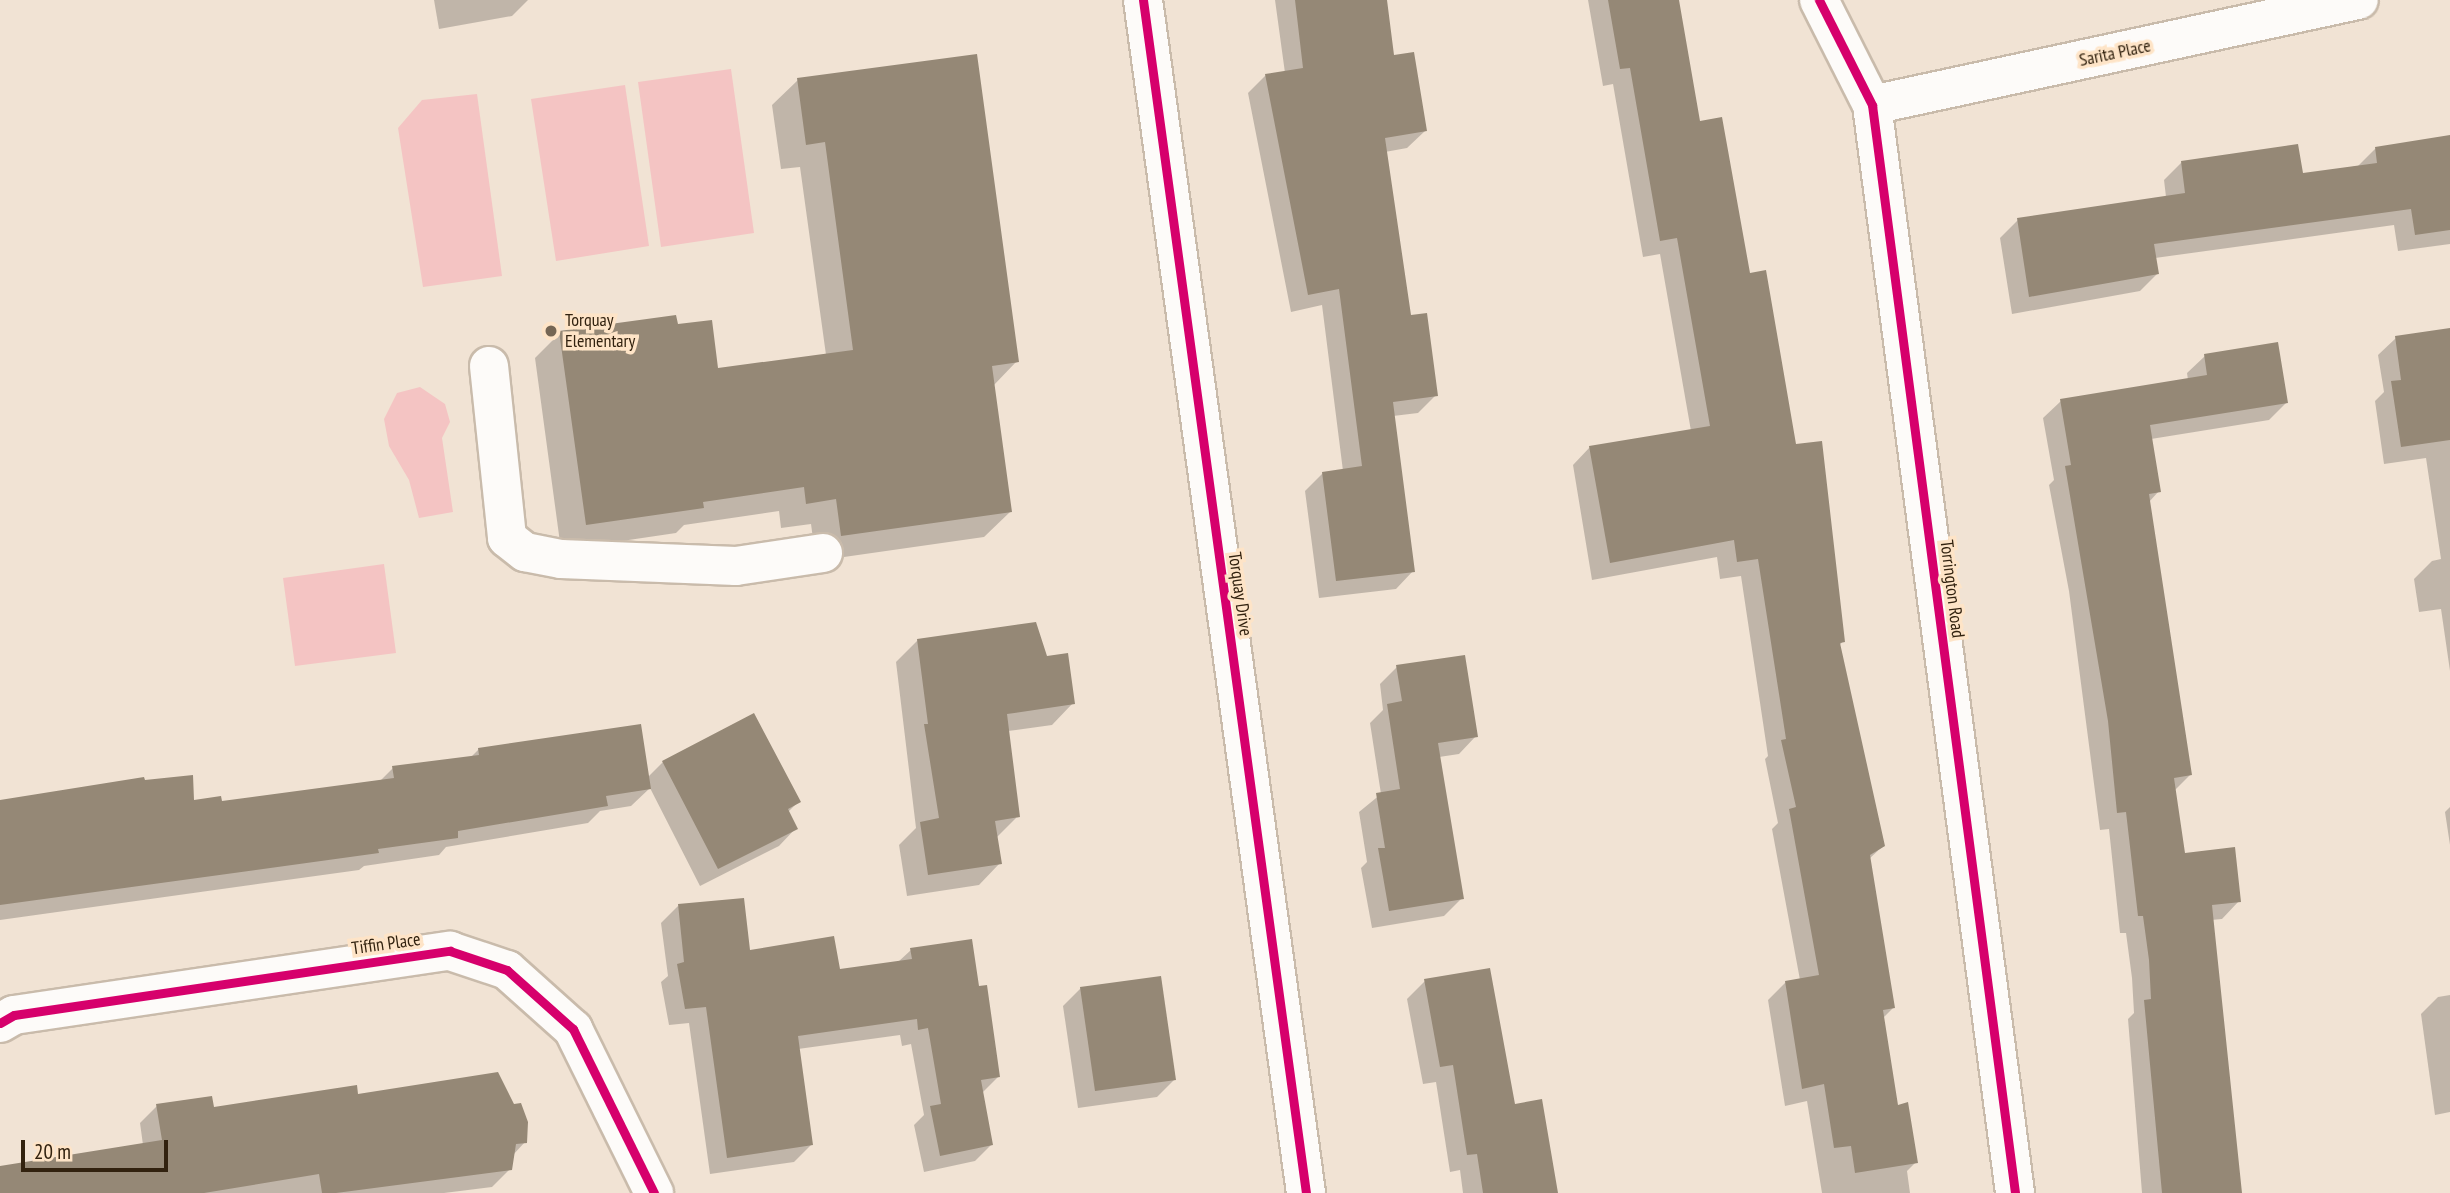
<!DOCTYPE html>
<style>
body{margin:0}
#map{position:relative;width:2450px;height:1193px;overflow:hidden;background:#f1e3d4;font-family:"PT Sans Narrow",sans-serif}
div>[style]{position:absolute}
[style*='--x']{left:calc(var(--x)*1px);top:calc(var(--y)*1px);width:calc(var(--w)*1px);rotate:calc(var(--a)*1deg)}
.green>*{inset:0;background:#f4c4c3}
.shadow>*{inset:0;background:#0003}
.building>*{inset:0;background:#958876}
.roads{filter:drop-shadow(2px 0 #c9bbab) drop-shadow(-2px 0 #c9bbab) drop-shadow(0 2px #c9bbab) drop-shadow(0 -2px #c9bbab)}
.minor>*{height:38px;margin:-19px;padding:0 19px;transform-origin:19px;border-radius:19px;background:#fdfbf9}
.cycleway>*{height:9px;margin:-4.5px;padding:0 4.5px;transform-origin:4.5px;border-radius:4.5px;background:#d6006c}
.dots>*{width:19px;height:19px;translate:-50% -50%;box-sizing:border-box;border:4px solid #fee4c7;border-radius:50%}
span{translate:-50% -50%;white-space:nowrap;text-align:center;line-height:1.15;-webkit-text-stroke:7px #fee4c7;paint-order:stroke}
.street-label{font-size:18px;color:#32220f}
.poi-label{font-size:18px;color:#32220f}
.left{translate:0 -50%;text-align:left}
.scale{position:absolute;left:21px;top:1140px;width:147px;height:32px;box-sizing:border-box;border:4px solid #32220f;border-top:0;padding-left:9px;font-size:21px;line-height:24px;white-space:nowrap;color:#32220f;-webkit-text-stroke:5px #fee4c7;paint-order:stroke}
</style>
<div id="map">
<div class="green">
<div style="clip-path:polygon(731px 69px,754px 233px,661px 247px,638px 82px)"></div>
<div style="clip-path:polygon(625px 85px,649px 246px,556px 261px,531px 99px)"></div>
<div style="clip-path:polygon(477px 94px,502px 276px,423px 287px,398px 128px,422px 100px)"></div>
<div style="clip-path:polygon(420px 387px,445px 404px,450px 422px,442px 438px,453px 512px,419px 518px,409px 480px,389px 446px,384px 419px,397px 393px)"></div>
<div style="clip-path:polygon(384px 564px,396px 653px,295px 666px,283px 578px)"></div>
</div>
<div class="shadow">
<div style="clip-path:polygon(434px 0,528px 0,512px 16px,439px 29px)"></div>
<div style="clip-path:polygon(1275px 0,1385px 0,1392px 57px,1425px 131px,1407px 148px,1385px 152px,1410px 317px,1436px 395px,1418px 413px,1393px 416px,1413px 571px,1396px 589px,1319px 598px,1305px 491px,1323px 473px,1343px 471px,1322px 305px,1291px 312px,1248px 93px,1266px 75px,1285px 73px)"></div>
<div style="clip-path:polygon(1588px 0,1677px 0,1699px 123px,1748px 275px,1843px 641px,1839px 646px,1883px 846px,1869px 859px,1893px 1008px,1883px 1018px,1896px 1107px,1916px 1162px,1907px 1171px,1910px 1193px,1822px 1193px,1807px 1101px,1785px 1106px,1768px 1000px,1786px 982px,1800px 980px,1772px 829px,1778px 823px,1765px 759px,1768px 756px,1741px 576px,1720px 579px,1717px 557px,1592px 580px,1573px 465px,1590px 447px,1691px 431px,1660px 254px,1643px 257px,1613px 84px,1603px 86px)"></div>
<div style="clip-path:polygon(798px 80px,1017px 361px,993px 386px,1010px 512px,984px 537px,816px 561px,811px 524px,781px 528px,779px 511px,684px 525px,676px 533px,561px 550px,535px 358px,560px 333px,676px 326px,717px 370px,826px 355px,800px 167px,781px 169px,772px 105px)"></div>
<div style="clip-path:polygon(2450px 137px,2450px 244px,2398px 251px,2394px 225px,2155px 258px,2157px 274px,2140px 291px,2012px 314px,2000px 238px,2018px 220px,2166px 197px,2164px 180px,2182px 162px,2301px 175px,2358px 166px,2375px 149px)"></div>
<div style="clip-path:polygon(2450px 330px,2450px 671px,2441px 609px,2419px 612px,2414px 579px,2432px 561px,2441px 559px,2426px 458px,2384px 464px,2375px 401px,2384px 392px,2378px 355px,2396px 338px)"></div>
<div style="clip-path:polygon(2205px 356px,2286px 403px,2269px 420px,2151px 439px,2159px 491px,2149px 502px,2190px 775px,2174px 791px,2183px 855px,2239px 901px,2222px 919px,2211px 920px,2240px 1193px,2142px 1193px,2128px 1019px,2134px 1013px,2132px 978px,2126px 933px,2120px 933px,2109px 829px,2100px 830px,2069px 591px,2049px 485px,2054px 480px,2043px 418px,2061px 401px,2188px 380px,2187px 373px)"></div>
<div style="clip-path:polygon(918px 640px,1046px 658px,1073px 703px,1052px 725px,1008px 731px,1018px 816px,996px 838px,1000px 863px,979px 885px,907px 896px,899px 845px,916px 828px,896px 662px)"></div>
<div style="clip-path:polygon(1397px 667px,1476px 736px,1459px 754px,1439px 757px,1462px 898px,1444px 916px,1372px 928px,1361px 868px,1367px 862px,1359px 812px,1381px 794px,1370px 723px,1383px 710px,1380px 684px)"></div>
<div style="clip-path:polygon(479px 749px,647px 778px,663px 762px,799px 801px,788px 812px,796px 828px,779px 846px,700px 886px,650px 788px,631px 806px,600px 811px,588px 823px,446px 847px,439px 855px,364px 866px,359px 870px,0 920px,0 802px,143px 782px,192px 801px,220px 803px,379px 782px,393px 768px,470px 758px)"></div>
<div style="clip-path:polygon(2450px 807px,2450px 845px,2445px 812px)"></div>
<div style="clip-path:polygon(678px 906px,749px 952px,838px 971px,898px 962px,911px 950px,978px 987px,998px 1077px,982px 1093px,992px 1144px,975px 1161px,924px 1172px,914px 1125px,924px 1115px,911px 1044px,902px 1046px,900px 1035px,798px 1049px,811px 1145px,794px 1162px,710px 1174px,689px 1023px,669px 1025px,661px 982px,668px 976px,661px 923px)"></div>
<div style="clip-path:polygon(1425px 981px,1514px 1106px,1556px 1193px,1463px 1193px,1460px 1170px,1450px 1172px,1436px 1082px,1423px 1084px,1407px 999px)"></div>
<div style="clip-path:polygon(1081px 988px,1174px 1080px,1157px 1097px,1078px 1108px,1063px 1006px)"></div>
<div style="clip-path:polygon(2450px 995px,2450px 1112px,2435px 1115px,2421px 1014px,2438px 997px)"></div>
<div style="clip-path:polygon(357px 1096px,525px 1142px,513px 1155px,510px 1169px,492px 1187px,444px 1193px,26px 1193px,143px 1145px,140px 1123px,157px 1106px,212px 1109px)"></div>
</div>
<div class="building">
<div style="clip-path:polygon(1295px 0,1387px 0,1394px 55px,1414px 52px,1427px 131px,1385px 138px,1411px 315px,1427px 313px,1438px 396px,1393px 402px,1415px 572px,1336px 581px,1322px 472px,1362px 466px,1339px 289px,1308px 295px,1265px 74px,1303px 68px)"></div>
<div style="clip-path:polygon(1608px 0,1679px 0,1700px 121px,1722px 117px,1750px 273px,1766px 270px,1796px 444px,1822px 441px,1845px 642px,1840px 643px,1885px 846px,1870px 855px,1895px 1008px,1883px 1010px,1898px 1105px,1908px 1102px,1918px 1163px,1855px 1173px,1851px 1146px,1834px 1148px,1824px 1084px,1802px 1089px,1785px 981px,1819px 975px,1789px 809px,1796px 807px,1781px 740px,1786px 739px,1758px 559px,1737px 562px,1734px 540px,1610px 563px,1589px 446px,1710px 426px,1677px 238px,1660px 241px,1630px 68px,1620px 69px)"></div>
<div style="clip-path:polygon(977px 54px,1019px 362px,992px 366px,1012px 512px,841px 536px,836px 499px,806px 504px,804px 487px,703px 502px,704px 508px,586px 525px,559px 331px,676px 315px,678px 324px,712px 320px,718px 368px,853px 350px,825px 142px,806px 145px,797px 78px)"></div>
<div style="clip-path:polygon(2450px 135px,2450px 230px,2415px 235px,2411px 209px,2154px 244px,2159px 274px,2029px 297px,2017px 218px,2185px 193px,2181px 161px,2298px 144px,2303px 173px,2377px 163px,2375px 147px)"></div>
<div style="clip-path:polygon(2450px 328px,2450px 440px,2401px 447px,2391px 381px,2401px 380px,2395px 336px)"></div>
<div style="clip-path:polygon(2278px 342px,2288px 403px,2150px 425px,2161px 492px,2149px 494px,2192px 775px,2174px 778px,2185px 853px,2235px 847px,2241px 902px,2212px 905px,2242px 1193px,2162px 1193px,2144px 1000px,2151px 999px,2149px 960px,2143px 916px,2138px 916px,2126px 812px,2117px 813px,2108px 721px,2065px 466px,2071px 465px,2060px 399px,2207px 375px,2204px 354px)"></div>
<div style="clip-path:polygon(1036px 622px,1047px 656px,1068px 653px,1075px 704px,1007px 714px,1020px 817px,995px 821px,1002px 864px,928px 875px,920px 822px,939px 818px,924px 724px,928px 724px,917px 639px)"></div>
<div style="clip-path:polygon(1465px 655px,1478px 737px,1438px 743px,1464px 899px,1389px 911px,1378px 848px,1385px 848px,1376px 793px,1400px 789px,1387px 704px,1402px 701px,1396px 665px)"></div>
<div style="clip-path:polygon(754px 713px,801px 802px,788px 809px,798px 829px,718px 869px,662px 761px)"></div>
<div style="clip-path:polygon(641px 724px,651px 789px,606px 796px,608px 806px,458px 831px,458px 838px,378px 849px,379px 853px,0 905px,0 800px,144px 777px,145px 780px,193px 775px,194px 800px,221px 796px,222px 801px,394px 778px,392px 766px,479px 755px,478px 748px)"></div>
<div style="clip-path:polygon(744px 898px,750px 950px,834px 936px,840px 969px,912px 959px,910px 948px,972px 939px,979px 986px,987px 985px,1000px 1077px,981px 1080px,993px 1145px,940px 1156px,930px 1106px,941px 1104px,928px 1028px,918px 1030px,917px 1019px,798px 1036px,813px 1145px,727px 1158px,706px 1007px,685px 1009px,677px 964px,684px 962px,678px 904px)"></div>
<div style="clip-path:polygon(1490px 968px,1515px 1104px,1542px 1099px,1558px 1193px,1483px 1193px,1477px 1154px,1467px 1155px,1453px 1065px,1440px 1067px,1424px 979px)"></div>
<div style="clip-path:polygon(1161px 976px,1176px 1080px,1095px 1091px,1080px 987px)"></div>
<div style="clip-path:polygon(498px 1072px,514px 1104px,521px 1103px,528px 1122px,527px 1143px,516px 1144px,512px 1170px,336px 1193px,322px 1193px,319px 1174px,204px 1193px,0 1193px,0 1166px,162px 1140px,156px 1104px,212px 1096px,214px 1107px,357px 1085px,358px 1094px)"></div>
</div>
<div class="roads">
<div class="minor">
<div style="--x:1143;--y:0;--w:1204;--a:82.22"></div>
<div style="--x:1819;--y:0;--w:118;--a:63.2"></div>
<div style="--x:1872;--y:105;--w:1097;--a:82.51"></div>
<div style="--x:1872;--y:105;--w:498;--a:-12.2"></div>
<div style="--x:489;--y:366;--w:173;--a:84"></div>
<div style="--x:507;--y:538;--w:23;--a:38"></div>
<div style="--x:525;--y:552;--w:37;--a:11"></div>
<div style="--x:561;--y:559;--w:175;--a:2.3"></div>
<div style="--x:736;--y:566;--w:88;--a:-8.5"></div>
<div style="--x:0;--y:1023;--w:16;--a:-30"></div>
<div style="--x:14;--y:1015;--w:441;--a:-8.4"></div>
<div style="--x:450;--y:951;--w:60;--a:18.4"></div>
<div style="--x:507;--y:970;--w:89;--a:41.8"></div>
<div style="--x:573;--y:1029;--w:183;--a:63.7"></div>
</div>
</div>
<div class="cycleway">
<div style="--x:1143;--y:0;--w:1204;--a:82.22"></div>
<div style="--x:1819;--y:0;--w:118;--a:63.2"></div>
<div style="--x:1872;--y:105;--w:1097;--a:82.51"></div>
<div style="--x:0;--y:1023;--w:16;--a:-30"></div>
<div style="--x:14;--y:1015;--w:441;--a:-8.4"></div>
<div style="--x:450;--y:951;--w:60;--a:18.4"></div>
<div style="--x:507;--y:970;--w:89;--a:41.8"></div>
<div style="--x:573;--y:1029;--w:183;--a:63.7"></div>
</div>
<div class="dots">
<div style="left:551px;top:331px;background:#756654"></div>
</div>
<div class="street-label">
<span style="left:2115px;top:53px;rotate:-12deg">Sarita Place</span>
<span style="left:1952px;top:589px;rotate:83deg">Torrington Road</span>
<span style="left:1240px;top:594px;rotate:82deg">Torquay Drive</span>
<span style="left:386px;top:944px;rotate:-8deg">Tiffin Place</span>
</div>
<div class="poi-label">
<span class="left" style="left:565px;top:331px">Torquay<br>Elementary</span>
</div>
<div class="scale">20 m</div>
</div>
